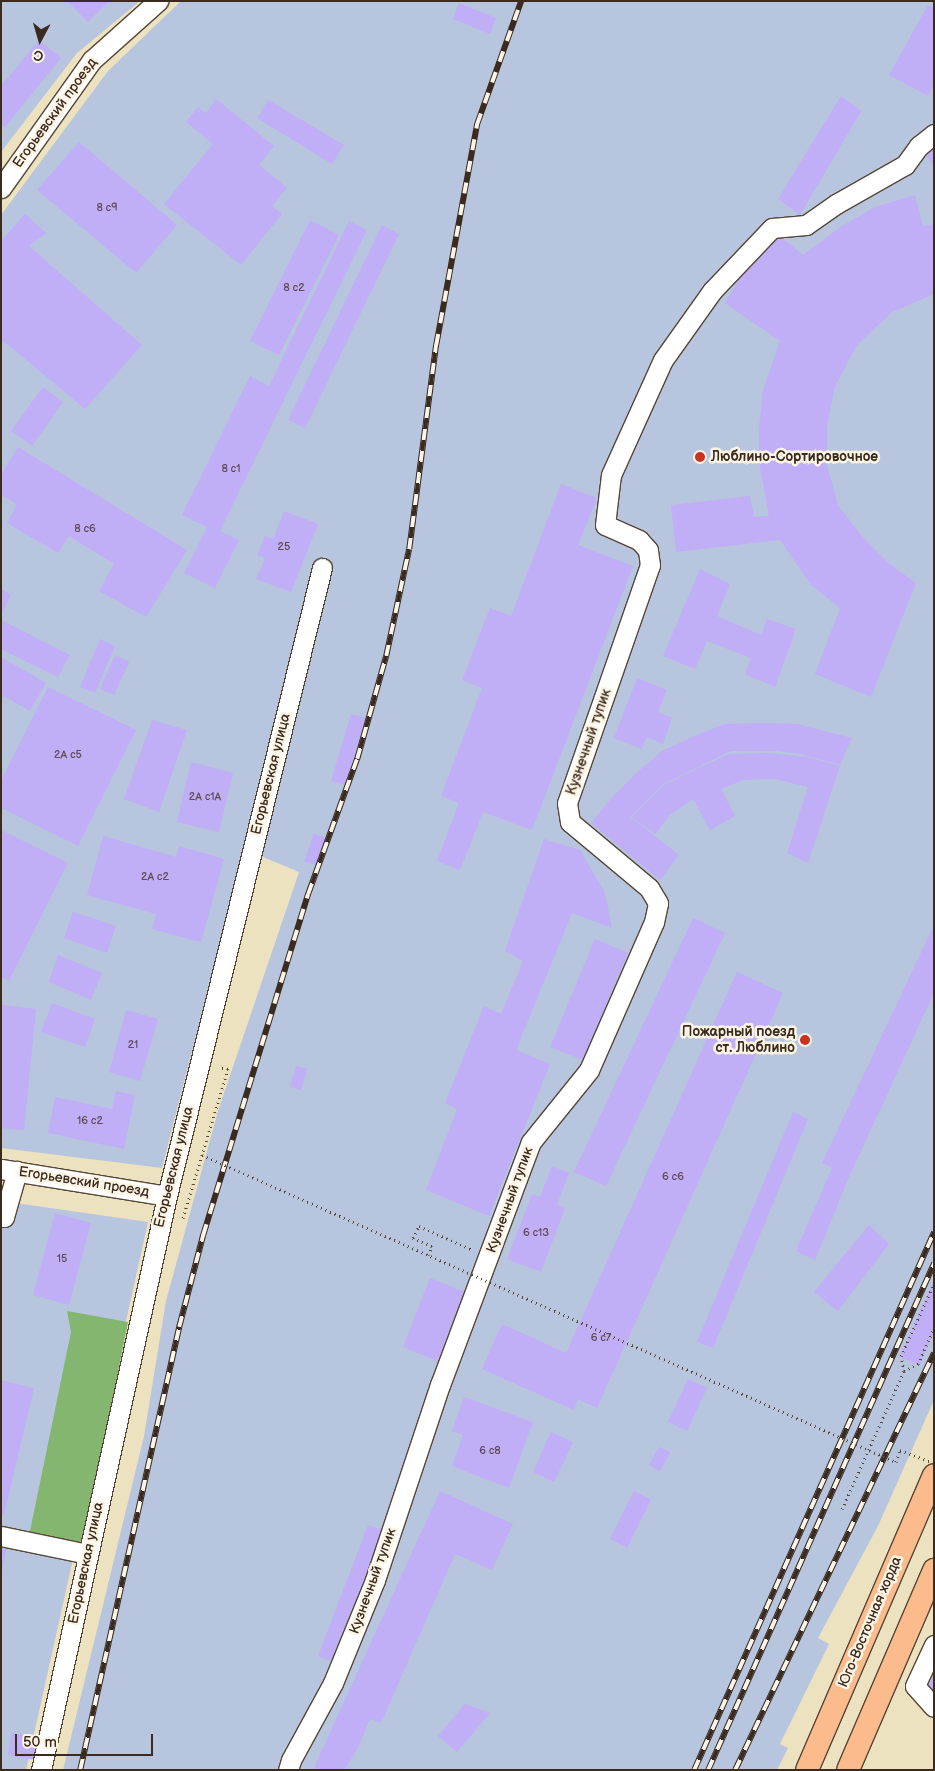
<!DOCTYPE html>
<meta charset="utf-8">
<style>
body{margin:0}
#map{position:relative;width:935px;height:1771px;overflow:hidden;background:#ece2c0;font-family:"Balsamiq Sans",sans-serif}
div>[style]{position:absolute}
[style*='--x']{left:calc(var(--x)*1px);top:calc(var(--y)*1px);width:calc(var(--w)*1px);rotate:calc(var(--a)*1deg)}
.industrial>*{inset:0;background:#b7c5de}
.forest>*{inset:0;background:#85b670}
.building>*{inset:0;background:#c0aef7}
.path>*{height:3px;margin-top:-1.5px;transform-origin:0;background:repeating-linear-gradient(90deg,#564636 0 1px,transparent 0 5px)}
.roads{filter:drop-shadow(1px 0 #564636) drop-shadow(-1px 0 #564636) drop-shadow(0 1px #564636) drop-shadow(0 -1px #564636)}
.minor>*{height:19px;margin:-9.5px;padding:0 9.5px;transform-origin:9.5px;border-radius:9.5px;background:#fff}
.major>*{height:22px;margin:-11px;padding:0 11px;transform-origin:11px;border-radius:11px;background:#fbbb8d}
.rail>*{height:5.5px;margin-top:-2.75px;transform-origin:0;background:repeating-linear-gradient(90deg,#fcf5e5 0 11px,#3b2a1e 0 22px);box-sizing:border-box;border-block:1px solid #3b2a1e}
.path-bridge>*{height:3px;margin-top:-1.5px;transform-origin:0;background:repeating-linear-gradient(90deg,#564636 0 1px,transparent 0 5px)}
.dots>*{width:14px;height:14px;translate:-50% -50%;box-sizing:border-box;border:2px solid #fcf5e5;border-radius:50%}
span{translate:-50% -50%;white-space:nowrap;text-align:center;line-height:1.15;-webkit-text-stroke:5px #fcf5e5;paint-order:stroke}
.number-label{font-size:11px;color:#5c4b54}
.number-label span{-webkit-text-stroke-width:0}
.street-label{font-size:14px;color:#3b2a1e}
.poi-label{font-size:14px;color:#3b2a1e;font-weight:700}
.left{translate:0 -50%;text-align:left}
.right{translate:-100% -50%;text-align:right}
.frame{position:absolute;inset:0;border:2px solid #3b2a1e;pointer-events:none}
.north{position:absolute;left:15px;top:15px;width:50px;height:50px;-webkit-text-stroke:4px #fcf5e5;paint-order:stroke;rotate:186deg;font-size:14px;font-weight:700;line-height:20px;text-align:center;color:#3b2a1e}
.north::after{content:'';display:block;margin:auto;width:18px;height:22px;background:#3b2a1e;clip-path:polygon(50% 0,100% 100%,50% 72%,0 100%)}
.scale{position:absolute;left:15px;top:1734px;width:138px;height:22px;box-sizing:border-box;border:2px solid #3b2a1e;border-top:0;padding-left:6px;font-size:15px;line-height:18px;white-space:nowrap;color:#3b2a1e;-webkit-text-stroke:4px #fcf5e5;paint-order:stroke}
</style>
<div id="map">
<div class="industrial">
<div style="clip-path:polygon(1px 1px,140px 1px,77px 53px,1px 152px)"></div>
<div style="clip-path:polygon(181px 1px,934px 1px,934px 1400px,878px 1526px,818px 1638px,829px 1644px,780px 1744px,788px 1748px,777px 1770px,63px 1770px,144px 1436px,166px 1301px,218px 1111px,299px 872px,244px 849px,162px 1168px,1px 1148px,1px 215px,108px 71px)"></div>
<div style="clip-path:polygon(1px 1201px,148px 1222px,26px 1770px,1px 1770px)"></div>
</div>
<div class="forest">
<div style="clip-path:polygon(67px 1311px,128px 1322px,83px 1548px,29px 1536px,71px 1332px)"></div>
</div>
<div class="building">
<div style="clip-path:polygon(67px 1px,109px 1px,88px 22px)"></div>
<div style="clip-path:polygon(459px 3px,496px 18px,490px 34px,453px 19px)"></div>
<div style="clip-path:polygon(928px 5px,934px 8px,934px 85px,928px 96px,889px 75px)"></div>
<div style="clip-path:polygon(39px 40px,61px 58px,5px 127px,1px 124px,1px 86px)"></div>
<div style="clip-path:polygon(841px 96px,861px 111px,800px 215px,778px 199px)"></div>
<div style="clip-path:polygon(216px 99px,274px 146px,259px 165px,287px 188px,272px 206px,282px 214px,241px 265px,164px 204px,213px 144px,186px 122px,198px 107px,206px 113px)"></div>
<div style="clip-path:polygon(268px 100px,344px 145px,332px 164px,257px 118px)"></div>
<div style="clip-path:polygon(79px 142px,177px 225px,136px 273px,37px 190px)"></div>
<div style="clip-path:polygon(934px 150px,934px 167px,926px 154px)"></div>
<div style="clip-path:polygon(915px 195px,923px 226px,934px 224px,934px 294px,892px 312px,857px 345px,835px 386px,827px 425px,827px 465px,838px 505px,860px 534px,888px 563px,916px 583px,871px 697px,815px 674px,840px 608px,811px 585px,780px 540px,676px 552px,671px 505px,750px 496px,754px 517px,769px 516px,759px 462px,759px 428px,763px 390px,780px 341px,725px 303px,749px 262px,780px 236px,803px 255px,842px 226px,875px 207px)"></div>
<div style="clip-path:polygon(25px 214px,46px 233px,29px 246px,142px 345px,85px 409px,1px 339px,1px 241px)"></div>
<div style="clip-path:polygon(310px 220px,339px 235px,279px 355px,250px 341px)"></div>
<div style="clip-path:polygon(349px 221px,367px 230px,220px 531px,239px 540px,215px 588px,184px 573px,207px 527px,182px 515px,250px 376px,269px 386px)"></div>
<div style="clip-path:polygon(382px 225px,399px 234px,305px 428px,288px 420px)"></div>
<div style="clip-path:polygon(43px 387px,63px 402px,32px 446px,11px 431px)"></div>
<div style="clip-path:polygon(18px 447px,187px 550px,146px 617px,99px 591px,114px 564px,69px 536px,58px 553px,7px 523px,17px 504px,1px 495px,1px 475px)"></div>
<div style="clip-path:polygon(561px 484px,597px 498px,578px 545px,633px 566px,532px 830px,483px 812px,460px 870px,437px 861px,459px 803px,441px 796px,482px 688px,462px 680px,490px 608px,511px 616px)"></div>
<div style="clip-path:polygon(284px 511px,318px 524px,291px 592px,256px 579px,265px 558px,257px 555px,265px 536px,273px 539px)"></div>
<div style="clip-path:polygon(700px 569px,730px 584px,717px 616px,761px 635px,767px 619px,796px 629px,775px 687px,745px 674px,751px 658px,707px 641px,695px 669px,663px 656px)"></div>
<div style="clip-path:polygon(1px 589px,11px 595px,1px 614px)"></div>
<div style="clip-path:polygon(1px 620px,70px 655px,58px 677px,1px 649px)"></div>
<div style="clip-path:polygon(100px 639px,115px 646px,95px 693px,80px 687px)"></div>
<div style="clip-path:polygon(115px 655px,129px 662px,114px 695px,100px 689px)"></div>
<div style="clip-path:polygon(1px 657px,46px 683px,30px 711px,4px 696px,1px 700px)"></div>
<div style="clip-path:polygon(637px 678px,667px 690px,658px 712px,672px 718px,663px 744px,647px 737px,642px 749px,614px 738px)"></div>
<div style="clip-path:polygon(48px 687px,136px 730px,78px 846px,1px 808px,1px 781px)"></div>
<div style="clip-path:polygon(351px 714px,366px 718px,345px 785px,331px 781px)"></div>
<div style="clip-path:polygon(152px 720px,187px 730px,159px 812px,124px 799px)"></div>
<div style="clip-path:polygon(763px 723px,797px 724px,852px 738px,840px 765px,801px 754px,777px 751px,731px 751px,663px 784px,628px 820px,632px 818px,679px 855px,660px 880px,591px 823px,609px 801px,635px 774px,662px 751px,694px 736px,725px 724px)"></div>
<div style="clip-path:polygon(768px 753px,808px 757px,840px 766px,808px 863px,787px 853px,808px 787px,775px 779px,743px 780px,721px 789px,735px 816px,710px 830px,693px 799px,670px 815px,655px 834px,632px 817px,664px 785px,694px 770px,729px 754px)"></div>
<div style="clip-path:polygon(191px 762px,233px 773px,219px 832px,177px 822px)"></div>
<div style="clip-path:polygon(1px 830px,68px 863px,9px 981px,1px 977px)"></div>
<div style="clip-path:polygon(314px 834px,326px 838px,316px 865px,304px 861px)"></div>
<div style="clip-path:polygon(103px 836px,176px 857px,179px 846px,224px 859px,201px 942px,152px 929px,156px 914px,87px 895px)"></div>
<div style="clip-path:polygon(544px 839px,580px 850px,605px 893px,612px 928px,572px 913px,516px 1050px,550px 1064px,489px 1216px,426px 1190px,457px 1109px,445px 1103px,484px 1006px,501px 1014px,523px 961px,505px 951px)"></div>
<div style="clip-path:polygon(73px 912px,116px 926px,107px 953px,64px 938px)"></div>
<div style="clip-path:polygon(693px 918px,725px 933px,606px 1186px,574px 1172px)"></div>
<div style="clip-path:polygon(934px 925px,934px 993px,849px 1177px,815px 1260px,796px 1251px,832px 1168px,822px 1163px)"></div>
<div style="clip-path:polygon(595px 939px,628px 953px,583px 1060px,550px 1047px)"></div>
<div style="clip-path:polygon(58px 955px,102px 973px,91px 1000px,49px 982px)"></div>
<div style="clip-path:polygon(737px 972px,783px 993px,597px 1408px,578px 1399px,574px 1410px,482px 1369px,502px 1324px,566px 1353px)"></div>
<div style="clip-path:polygon(52px 1003px,95px 1019px,85px 1047px,41px 1032px)"></div>
<div style="clip-path:polygon(1px 1005px,36px 1009px,24px 1130px,1px 1128px)"></div>
<div style="clip-path:polygon(126px 1010px,158px 1019px,140px 1081px,109px 1072px)"></div>
<div style="clip-path:polygon(296px 1066px,307px 1069px,301px 1090px,290px 1087px)"></div>
<div style="clip-path:polygon(116px 1091px,135px 1095px,124px 1149px,48px 1133px,55px 1097px,112px 1109px)"></div>
<div style="clip-path:polygon(793px 1112px,808px 1119px,713px 1348px,697px 1342px)"></div>
<div style="clip-path:polygon(552px 1166px,569px 1173px,557px 1204px,565px 1208px,541px 1272px,507px 1259px,532px 1194px,540px 1197px)"></div>
<div style="clip-path:polygon(55px 1213px,91px 1223px,69px 1305px,33px 1295px)"></div>
<div style="clip-path:polygon(869px 1225px,889px 1244px,838px 1311px,814px 1292px)"></div>
<div style="clip-path:polygon(430px 1278px,465px 1292px,444px 1344px,451px 1347px,446px 1360px,438px 1357px,437px 1361px,403px 1347px)"></div>
<div style="clip-path:polygon(934px 1280px,934px 1333px,919px 1365px,900px 1357px)"></div>
<div style="clip-path:polygon(688px 1379px,707px 1388px,687px 1431px,668px 1422px)"></div>
<div style="clip-path:polygon(1px 1380px,34px 1388px,4px 1514px,1px 1514px)"></div>
<div style="clip-path:polygon(464px 1397px,533px 1422px,509px 1488px,452px 1466px,463px 1435px,452px 1431px)"></div>
<div style="clip-path:polygon(551px 1432px,573px 1442px,554px 1482px,533px 1472px)"></div>
<div style="clip-path:polygon(659px 1447px,670px 1452px,660px 1471px,649px 1465px)"></div>
<div style="clip-path:polygon(440px 1491px,513px 1524px,492px 1570px,455px 1554px,381px 1723px,370px 1719px,357px 1750px,344px 1770px,313px 1770px)"></div>
<div style="clip-path:polygon(634px 1491px,651px 1499px,627px 1548px,610px 1539px)"></div>
<div style="clip-path:polygon(368px 1525px,388px 1532px,338px 1664px,318px 1656px)"></div>
<div style="clip-path:polygon(1px 1549px,6px 1549px,2px 1571px,1px 1571px)"></div>
<div style="clip-path:polygon(934px 1672px,934px 1691px,927px 1688px)"></div>
<div style="clip-path:polygon(465px 1704px,490px 1713px,457px 1752px,438px 1736px)"></div>
<div style="clip-path:polygon(12px 1733px,45px 1739px,41px 1761px,8px 1755px)"></div>
</div>
<div class="path">
<div style="--x:183;--y:1218;--w:156;--a:-73.2"></div>
<div style="--x:228;--y:1069;--w:10;--a:-169"></div>
<div style="--x:428;--y:1255;--w:10;--a:-66"></div>
<div style="--x:432;--y:1246;--w:21;--a:-157"></div>
<div style="--x:413;--y:1238;--w:13;--a:-63"></div>
<div style="--x:419;--y:1226;--w:59;--a:24"></div>
<div style="--x:904;--y:1371;--w:16;--a:-27"></div>
<div style="--x:918;--y:1364;--w:39;--a:-66"></div>
<div style="--x:842;--y:1509;--w:151;--a:-65.8"></div>
<div style="--x:904;--y:1371;--w:15;--a:-101"></div>
<div style="--x:901;--y:1356;--w:79;--a:-65.4"></div>
</div>
<div class="roads">
<div class="minor">
<div style="--x:1;--y:188;--w:157;--a:-54.6"></div>
<div style="--x:92;--y:60;--w:89;--a:-41.8"></div>
<div style="--x:1;--y:1169;--w:168;--a:9.2"></div>
<div style="--x:1;--y:1217;--w:3;--a:0"></div>
<div style="--x:4;--y:1217;--w:48;--a:-74.2"></div>
<div style="--x:1;--y:1536;--w:89;--a:11.7"></div>
<div style="--x:934;--y:1645;--w:45;--a:114.9"></div>
<div style="--x:915;--y:1686;--w:28;--a:48"></div>
<div style="--x:41;--y:1770;--w:588;--a:-77.62"></div>
<div style="--x:167;--y:1196;--w:647;--a:-76.14"></div>
<div style="--x:288;--y:1770;--w:10;--a:-73"></div>
<div style="--x:291;--y:1760;--w:88;--a:-61.4"></div>
<div style="--x:333;--y:1683;--w:111;--a:-67.8"></div>
<div style="--x:375;--y:1580;--w:206;--a:-71.6"></div>
<div style="--x:440;--y:1385;--w:259;--a:-69.5"></div>
<div style="--x:531;--y:1142;--w:92;--a:-51.1"></div>
<div style="--x:589;--y:1070;--w:162;--a:-66.3"></div>
<div style="--x:654;--y:922;--w:19;--a:-78"></div>
<div style="--x:658;--y:903;--w:17;--a:-121"></div>
<div style="--x:649;--y:888;--w:103;--a:-140.1"></div>
<div style="--x:570;--y:822;--w:19;--a:-99"></div>
<div style="--x:567;--y:803;--w:252;--a:-70.8"></div>
<div style="--x:650;--y:565;--w:15;--a:-98"></div>
<div style="--x:648;--y:550;--w:13;--a:-132"></div>
<div style="--x:639;--y:540;--w:37;--a:-156"></div>
<div style="--x:605;--y:525;--w:50;--a:-83.2"></div>
<div style="--x:611;--y:475;--w:126;--a:-65.7"></div>
<div style="--x:663;--y:360;--w:85;--a:-54.6"></div>
<div style="--x:712;--y:291;--w:87;--a:-46.4"></div>
<div style="--x:772;--y:228;--w:34;--a:-5"></div>
<div style="--x:806;--y:225;--w:37;--a:-35"></div>
<div style="--x:836;--y:204;--w:79;--a:-29.5"></div>
<div style="--x:905;--y:165;--w:24;--a:-54"></div>
<div style="--x:919;--y:146;--w:19;--a:-39"></div>
</div>
<div class="major">
<div style="--x:807;--y:1770;--w:321;--a:-66.7"></div>
<div style="--x:848;--y:1770;--w:218;--a:-66.7"></div>
</div>
</div>
<div class="rail">
<div style="--x:80;--y:1770;--w:454;--a:-77.4"></div>
<div style="--x:179;--y:1327;--w:95;--a:-75.4"></div>
<div style="--x:203;--y:1235;--w:357;--a:-72.9"></div>
<div style="--x:308;--y:894;--w:144;--a:-70.1"></div>
<div style="--x:357;--y:759;--w:107;--a:-74.3"></div>
<div style="--x:386;--y:656;--w:109;--a:-77.9"></div>
<div style="--x:409;--y:549;--w:206;--a:-82.5"></div>
<div style="--x:436;--y:345;--w:225;--a:-79.5"></div>
<div style="--x:477;--y:124;--w:131;--a:-70.3"></div>
<div style="--x:694;--y:1770;--w:589;--a:-65.96"></div>
<div style="--x:708;--y:1770;--w:555;--a:-65.97"></div>
<div style="--x:735;--y:1770;--w:462;--a:-64.5"></div>
</div>
<div class="path-bridge">
<div style="--x:202;--y:1155;--w:759;--a:23.86"></div>
<div style="--x:896;--y:1462;--w:13;--a:-72"></div>
<div style="--x:900;--y:1450;--w:36;--a:21"></div>
</div>
<div class="dots">
<div style="left:700px;top:457px;background:#c8321e"></div>
<div style="left:805px;top:1040px;background:#c8321e"></div>
</div>
<div class="number-label">
<span style="left:107px;top:208px">8 с9</span>
<span style="left:294px;top:288px">8 с2</span>
<span style="left:231px;top:469px">8 с1</span>
<span style="left:85px;top:529px">8 с6</span>
<span style="left:284px;top:547px">25</span>
<span style="left:68px;top:755px">2А с5</span>
<span style="left:205px;top:797px">2А с1А</span>
<span style="left:155px;top:877px">2А с2</span>
<span style="left:133px;top:1045px">21</span>
<span style="left:90px;top:1121px">16 с2</span>
<span style="left:673px;top:1177px">6 с6</span>
<span style="left:536px;top:1233px">6 с13</span>
<span style="left:62px;top:1259px">15</span>
<span style="left:601px;top:1338px">6 с7</span>
<span style="left:490px;top:1451px">6 с8</span>
</div>
<div class="street-label">
<span style="left:55px;top:113px;rotate:-54deg">Егорьевский проезд</span>
<span style="left:589px;top:742px;rotate:-71deg">Кузнечный тупик</span>
<span style="left:271px;top:774px;rotate:-76deg">Егорьевская улица</span>
<span style="left:174px;top:1167px;rotate:-76deg">Егорьевская улица</span>
<span style="left:84px;top:1182px;rotate:9deg">Егорьевский проезд</span>
<span style="left:510px;top:1200px;rotate:-70deg">Кузнечный тупик</span>
<span style="left:86px;top:1563px;rotate:-78deg">Егорьевская улица</span>
<span style="left:373px;top:1581px;rotate:-70deg">Кузнечный тупик</span>
<span style="left:870px;top:1622px;rotate:-67deg">Юго-Восточная хорда</span>
</div>
<div class="poi-label">
<span class="left" style="left:711px;top:457px">Люблино-Сортировочное</span>
<span class="right" style="left:795px;top:1040px">Пожарный поезд<br>ст. Люблино</span>
</div>
<div class="frame"></div>
<div class="north">С</div>
<div class="scale">50 m</div>
</div>
